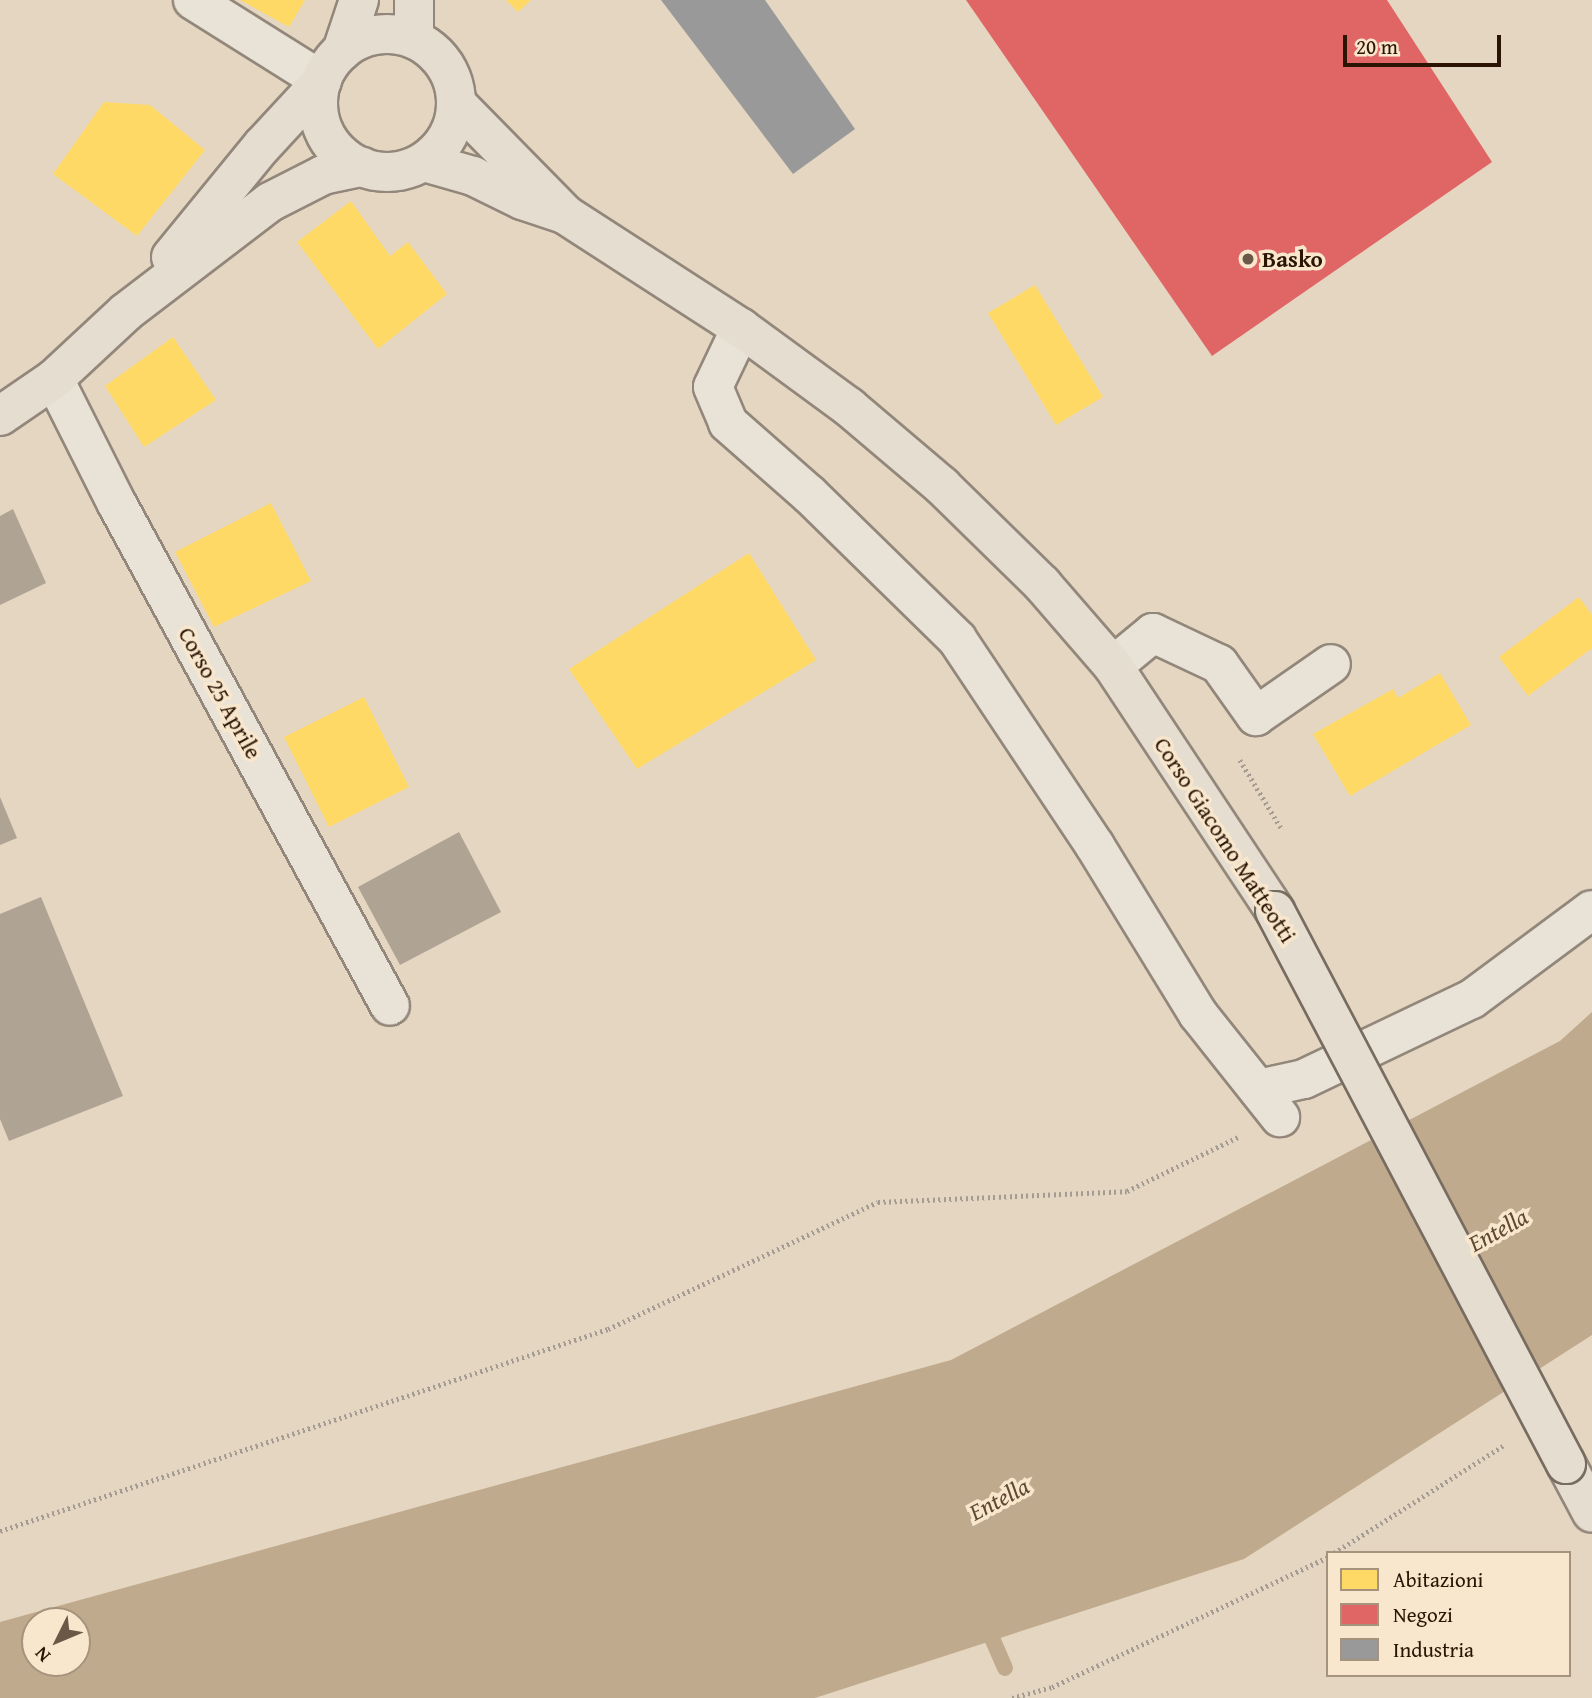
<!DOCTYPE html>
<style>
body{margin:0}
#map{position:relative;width:1592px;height:1698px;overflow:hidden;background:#e5d6c1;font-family:"Gentium Book Plus",serif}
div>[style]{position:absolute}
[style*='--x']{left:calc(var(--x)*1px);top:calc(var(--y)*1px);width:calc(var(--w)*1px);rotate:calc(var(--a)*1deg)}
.water>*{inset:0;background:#c0aa8d}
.homes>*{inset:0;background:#ffd966}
.shops>*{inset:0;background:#e06666}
.industry>*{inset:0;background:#999}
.stream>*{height:16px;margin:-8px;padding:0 8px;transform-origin:8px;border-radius:8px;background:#c0aa8d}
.building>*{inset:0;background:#afa394}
.path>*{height:4.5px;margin-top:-2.25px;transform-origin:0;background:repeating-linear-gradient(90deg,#a49c92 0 2px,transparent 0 5.5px)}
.roads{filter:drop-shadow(2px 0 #92877a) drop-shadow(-2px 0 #92877a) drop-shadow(0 2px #92877a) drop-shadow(0 -2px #92877a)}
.minor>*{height:38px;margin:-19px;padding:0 19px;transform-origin:19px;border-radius:19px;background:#e9e2d7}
.major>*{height:38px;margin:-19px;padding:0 19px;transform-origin:19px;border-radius:19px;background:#e5ddd0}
.major>.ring{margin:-19px;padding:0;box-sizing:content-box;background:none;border:38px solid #e5ddd0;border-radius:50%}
.bridges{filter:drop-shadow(2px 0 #786c60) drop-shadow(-2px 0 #786c60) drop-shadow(0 2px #786c60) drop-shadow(0 -2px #786c60)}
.major-bridge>*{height:38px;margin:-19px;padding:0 19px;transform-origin:19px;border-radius:19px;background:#e5ddd0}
.dots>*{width:19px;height:19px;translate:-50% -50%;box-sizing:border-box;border:4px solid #f8e7cd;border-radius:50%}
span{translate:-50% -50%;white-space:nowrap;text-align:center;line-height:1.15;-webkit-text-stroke:7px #f8e7cd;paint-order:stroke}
.poi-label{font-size:23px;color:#2b1404;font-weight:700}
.left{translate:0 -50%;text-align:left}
.street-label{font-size:23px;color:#2b1404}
.water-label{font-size:24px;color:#604832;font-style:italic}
.legend{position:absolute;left:1326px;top:1551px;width:245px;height:126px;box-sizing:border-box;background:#f8e7cd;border:2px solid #a6937d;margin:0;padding:9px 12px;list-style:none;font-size:21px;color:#2b1404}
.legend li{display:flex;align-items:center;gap:14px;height:35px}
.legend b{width:35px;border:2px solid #a6937d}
.north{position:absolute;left:21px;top:1607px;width:70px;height:70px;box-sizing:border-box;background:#f8e7cd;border:2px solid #a6937d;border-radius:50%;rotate:227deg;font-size:19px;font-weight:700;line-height:28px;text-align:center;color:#2b1404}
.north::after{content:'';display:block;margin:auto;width:24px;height:32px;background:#6c5846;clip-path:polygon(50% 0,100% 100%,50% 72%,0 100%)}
.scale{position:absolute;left:1343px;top:35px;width:158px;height:32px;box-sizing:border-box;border:4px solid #2b1404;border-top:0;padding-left:9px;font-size:21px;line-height:24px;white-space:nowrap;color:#2b1404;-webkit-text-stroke:5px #f8e7cd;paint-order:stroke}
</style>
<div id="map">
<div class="water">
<div style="clip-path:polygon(evenodd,1592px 1012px,1592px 1335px,1244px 1559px,815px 1698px,0 1698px,0 1622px,951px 1360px,1560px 1041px,1592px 1012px,35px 1621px,77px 1621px,77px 1663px,35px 1663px,35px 1621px)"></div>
</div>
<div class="homes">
<div style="clip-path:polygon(240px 0,305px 0,289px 27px)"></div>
<div style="clip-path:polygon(506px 0,531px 0,518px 12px)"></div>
<div style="clip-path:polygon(104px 102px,150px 105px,205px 150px,137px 236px,53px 174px)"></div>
<div style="clip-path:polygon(351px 201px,390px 256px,408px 242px,447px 294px,378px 349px,297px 242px)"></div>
<div style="clip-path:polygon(1035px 285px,1103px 397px,1056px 425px,988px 313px)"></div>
<div style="clip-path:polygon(173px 337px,216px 400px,144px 447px,105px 386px)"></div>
<div style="clip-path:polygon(271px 503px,311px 581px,214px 627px,175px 552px)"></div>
<div style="clip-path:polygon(749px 553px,816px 660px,637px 769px,569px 669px)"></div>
<div style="clip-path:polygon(1579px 597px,1592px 615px,1592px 648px,1528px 696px,1499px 657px)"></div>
<div style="clip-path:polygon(1440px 673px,1471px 725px,1350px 796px,1313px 734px,1393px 689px,1398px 698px)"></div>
<div style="clip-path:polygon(364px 697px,409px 787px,329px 827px,284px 737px)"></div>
</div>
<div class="shops">
<div style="clip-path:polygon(966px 0,1387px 0,1492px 162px,1212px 356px)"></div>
</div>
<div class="industry">
<div style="clip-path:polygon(661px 0,765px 0,855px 129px,793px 174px)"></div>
</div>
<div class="stream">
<div style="--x:985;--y:1622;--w:50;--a:66.5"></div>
</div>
<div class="building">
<div style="clip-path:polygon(13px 509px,46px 583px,0 605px,0 516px)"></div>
<div style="clip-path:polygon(0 797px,17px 838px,0 845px)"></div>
<div style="clip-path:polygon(459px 832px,501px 912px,400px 965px,358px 887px)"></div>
<div style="clip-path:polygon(41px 897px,123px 1096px,9px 1141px,0 1119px,0 914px)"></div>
</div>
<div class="path">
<div style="--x:1240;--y:760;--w:79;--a:58.9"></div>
<div style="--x:0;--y:1531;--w:641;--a:-18.38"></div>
<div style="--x:608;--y:1329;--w:298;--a:-25.2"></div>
<div style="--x:878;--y:1202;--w:249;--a:-2.5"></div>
<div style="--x:1127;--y:1191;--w:123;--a:-25.9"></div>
<div style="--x:1334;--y:1553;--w:201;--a:-32.4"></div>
<div style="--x:1012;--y:1698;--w:41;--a:-15.4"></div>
<div style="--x:1052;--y:1687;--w:305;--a:-25.2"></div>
</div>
<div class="roads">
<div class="minor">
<div style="--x:193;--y:0;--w:152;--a:32.1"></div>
<div style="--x:741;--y:328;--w:65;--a:115.4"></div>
<div style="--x:713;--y:387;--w:39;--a:67"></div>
<div style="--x:728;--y:423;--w:109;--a:41.3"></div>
<div style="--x:810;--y:495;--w:206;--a:44.4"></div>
<div style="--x:957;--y:639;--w:249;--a:56.3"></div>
<div style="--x:1095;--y:846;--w:197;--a:58.5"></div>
<div style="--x:1198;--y:1014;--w:132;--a:51.5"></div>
<div style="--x:54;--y:379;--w:140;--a:63.3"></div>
<div style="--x:117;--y:504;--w:571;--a:61.46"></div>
<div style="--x:1113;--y:666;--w:52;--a:-39.5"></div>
<div style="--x:1153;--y:633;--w:73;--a:25.2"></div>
<div style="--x:1219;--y:664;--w:64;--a:54.6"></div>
<div style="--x:1256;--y:716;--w:91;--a:-34.7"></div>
<div style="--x:1258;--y:1089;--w:47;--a:-12.3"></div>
<div style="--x:1304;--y:1079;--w:186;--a:-25.5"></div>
<div style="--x:1472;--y:999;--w:149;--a:-36.6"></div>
</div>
<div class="major">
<div class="ring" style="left:318px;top:34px;width:100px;height:100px"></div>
<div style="--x:414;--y:39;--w:39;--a:-90"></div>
<div style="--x:342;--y:51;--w:54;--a:-71.6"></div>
<div style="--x:456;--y:103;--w:157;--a:45.5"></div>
<div style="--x:566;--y:215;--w:208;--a:32.9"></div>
<div style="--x:741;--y:328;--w:134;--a:36.2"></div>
<div style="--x:849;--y:407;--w:122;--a:40.3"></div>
<div style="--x:942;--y:486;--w:140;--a:44.4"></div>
<div style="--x:1042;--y:584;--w:108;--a:49.1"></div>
<div style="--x:1113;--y:666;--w:294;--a:56.5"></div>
<div style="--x:424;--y:162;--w:51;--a:15.9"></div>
<div style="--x:473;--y:176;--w:55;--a:26.1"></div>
<div style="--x:522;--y:200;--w:41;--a:18.4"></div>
<div style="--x:171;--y:257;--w:144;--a:-50.7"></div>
<div style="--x:262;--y:146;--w:88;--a:-47.3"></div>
<div style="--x:0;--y:416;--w:65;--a:-34.4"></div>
<div style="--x:54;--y:379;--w:98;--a:-42.9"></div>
<div style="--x:126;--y:312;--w:181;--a:-37.4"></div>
<div style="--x:270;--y:202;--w:59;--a:-27"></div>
<div style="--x:323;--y:175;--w:40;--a:-12"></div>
<div style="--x:1566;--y:1464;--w:55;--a:62"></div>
</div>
</div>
<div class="bridges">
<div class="major-bridge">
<div style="--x:1275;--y:911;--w:625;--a:62.25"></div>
</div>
</div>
<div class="dots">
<div style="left:1248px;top:259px;background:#6c5846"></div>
</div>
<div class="poi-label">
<span class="left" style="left:1262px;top:259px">Basko</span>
</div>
<div class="street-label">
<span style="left:220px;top:693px;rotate:61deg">Corso 25 Aprile</span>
<span style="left:1225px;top:840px;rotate:57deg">Corso Giacomo Matteotti</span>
</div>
<div class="water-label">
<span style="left:1498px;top:1230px;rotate:-29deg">Entella</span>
<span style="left:999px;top:1499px;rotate:-28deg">Entella</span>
</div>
<ul class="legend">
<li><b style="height:19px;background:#ffd966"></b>Abitazioni</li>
<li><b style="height:19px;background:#e06666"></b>Negozi</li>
<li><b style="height:19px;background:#999"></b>Industria</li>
</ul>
<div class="north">N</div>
<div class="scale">20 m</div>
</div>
